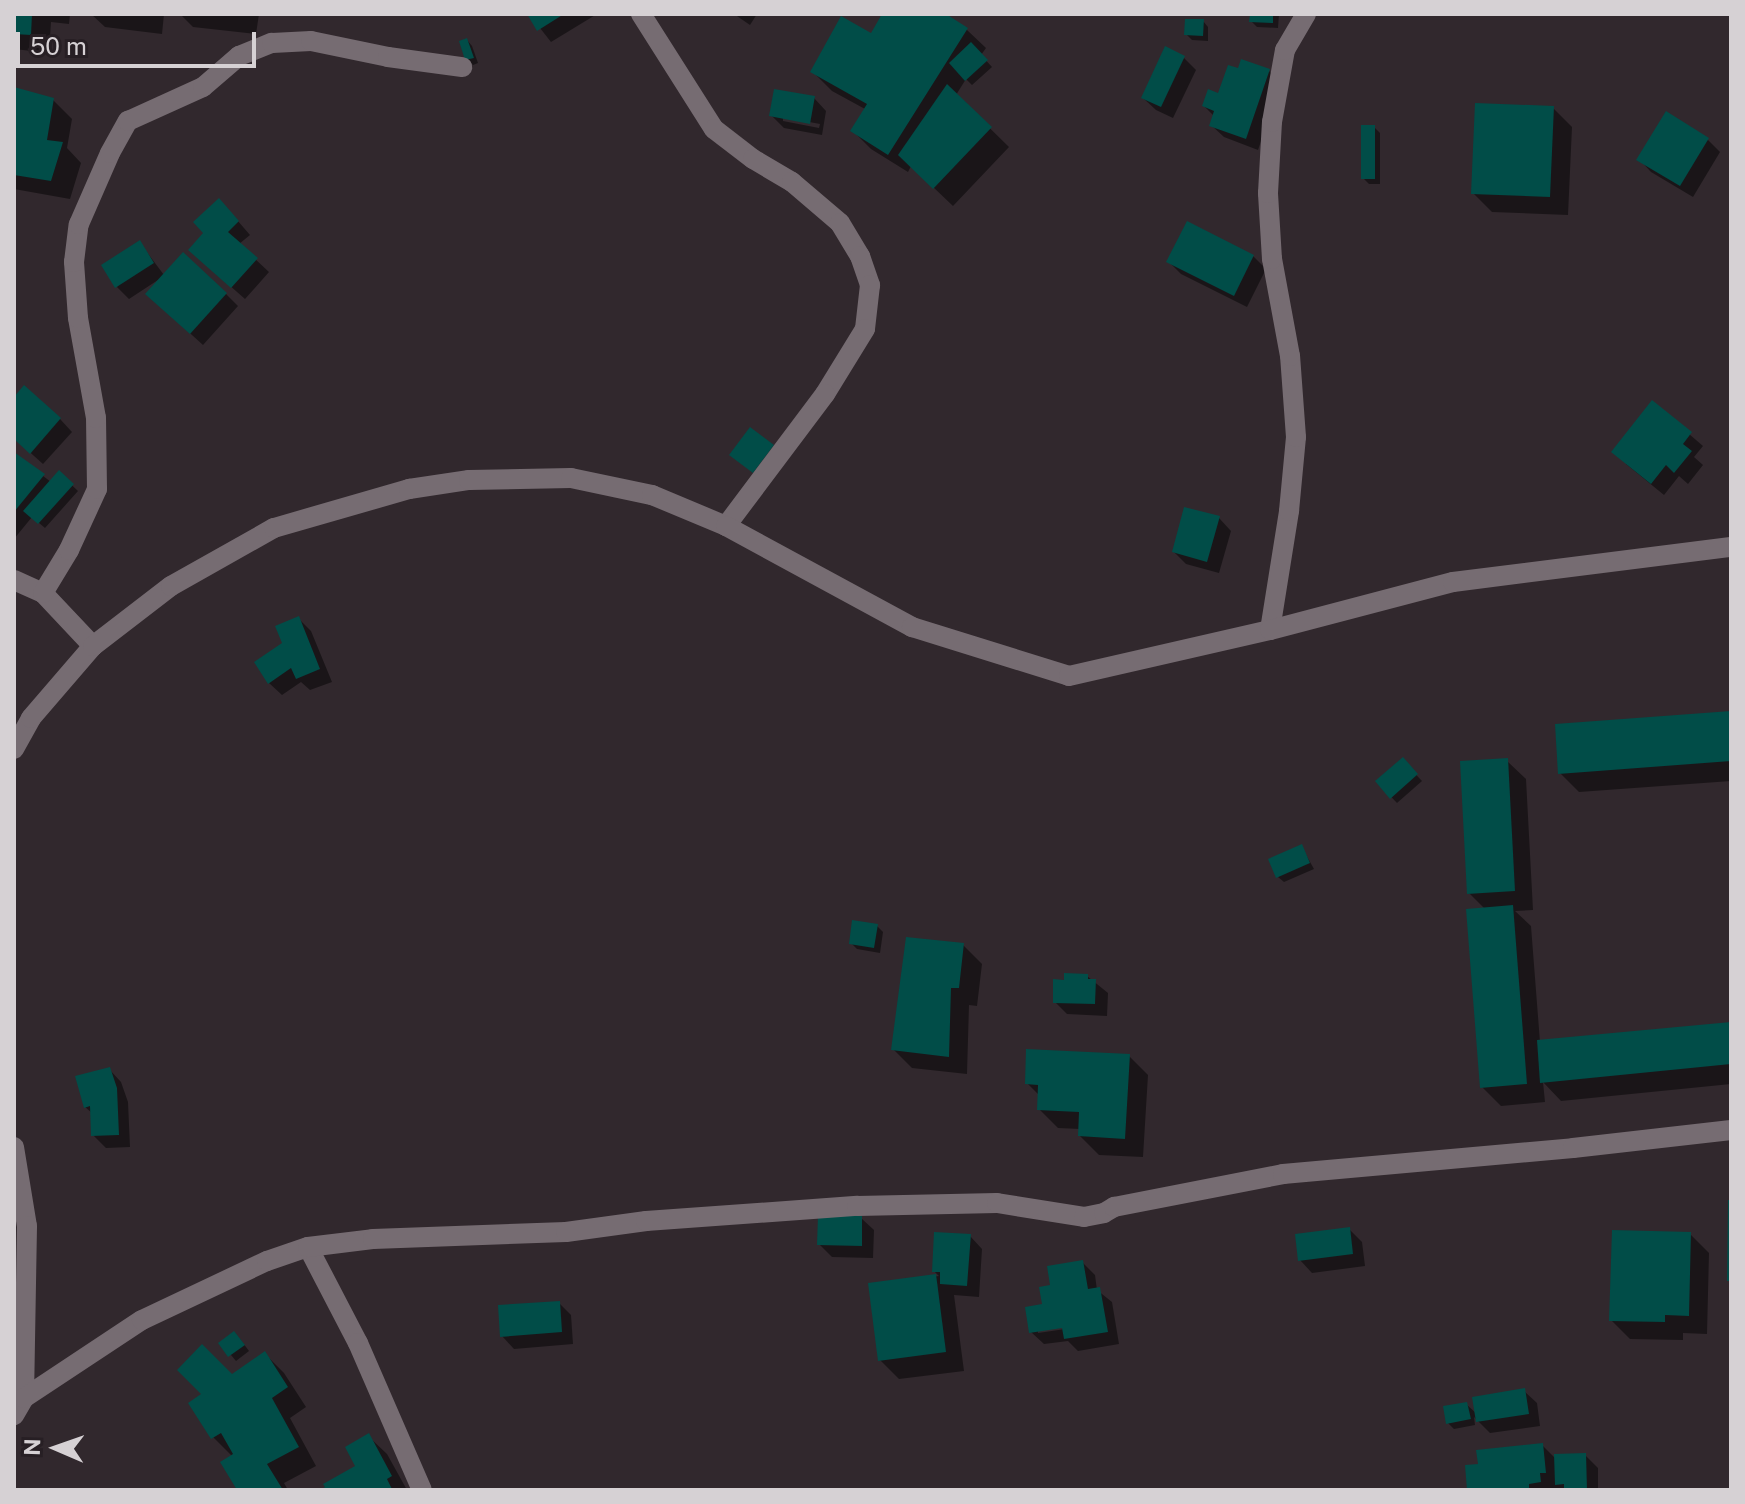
<!DOCTYPE html>
<style>
body{margin:0}
#map{position:relative;width:1745px;height:1504px;overflow:hidden;background:#31282d;font-family:"Public Sans",sans-serif}
div>[style]{position:absolute}
[style*='--x']{left:calc(var(--x)*1px);top:calc(var(--y)*1px);width:calc(var(--w)*1px);rotate:calc(var(--a)*1deg)}
.shadow>*{inset:0;background:#0007}
.building>*{inset:0;background:#014d48}
.minor>*{height:20px;margin:-10px;padding:0 10px;transform-origin:10px;border-radius:10px;background:#766c72}
span{translate:-50% -50%;white-space:nowrap;text-align:center;line-height:1.15;-webkit-text-stroke:7px #271f24;paint-order:stroke}
.frame{position:absolute;inset:0;border:16px solid #d6d1d4;pointer-events:none}
.north{position:absolute;left:16px;top:1408px;width:80px;height:80px;-webkit-text-stroke:6px #271f24;paint-order:stroke;rotate:272deg;font-size:22px;font-weight:700;line-height:32px;text-align:center;color:#d6d1d4}
.north::after{content:'';display:block;margin:auto;width:28px;height:36px;background:#d6d1d4;clip-path:polygon(50% 0,100% 100%,50% 72%,0 100%)}
.scale{position:absolute;left:16px;top:32px;width:240px;height:36px;box-sizing:border-box;border:4px solid #d6d1d4;border-top:0;padding-left:10px;font-size:24px;line-height:28px;white-space:nowrap;color:#d6d1d4;-webkit-text-stroke:6px #271f24;paint-order:stroke}
</style>
<div id="map">
<div class="shadow">
<div style="clip-path:polygon(14px 14px,70px 14px,69px 24px,51px 22px,49px 53px,14px 49px)"></div>
<div style="clip-path:polygon(91px 14px,164px 14px,162px 34px,105px 27px)"></div>
<div style="clip-path:polygon(180px 14px,259px 14px,256px 34px,193px 27px)"></div>
<div style="clip-path:polygon(529px 14px,597px 14px,551px 42px)"></div>
<div style="clip-path:polygon(734px 14px,757px 14px,750px 25px)"></div>
<div style="clip-path:polygon(884px 14px,942px 14px,967px 30px,986px 48px,981px 55px,992px 67px,972px 85px,966px 79px,956px 95px,1009px 147px,953px 206px,911px 166px,908px 172px,871px 149px,852px 130px,865px 109px,832px 91px,813px 72px,872px 35px)"></div>
<div style="clip-path:polygon(1252px 14px,1279px 14px,1278px 28px,1257px 27px,1251px 21px)"></div>
<div style="clip-path:polygon(1203px 21px,1208px 27px,1208px 41px,1192px 40px,1186px 34px)"></div>
<div style="clip-path:polygon(467px 40px,472px 46px,478px 63px,473px 65px,467px 59px)"></div>
<div style="clip-path:polygon(1184px 58px,1196px 70px,1173px 118px,1156px 110px,1143px 98px)"></div>
<div style="clip-path:polygon(1269px 71px,1281px 83px,1258px 150px,1224px 137px,1211px 125px,1214px 116px,1204px 106px)"></div>
<div style="clip-path:polygon(14px 89px,53px 100px,72px 119px,67px 148px,81px 163px,70px 199px,14px 189px)"></div>
<div style="clip-path:polygon(evenodd,814px 98px,826px 111px,822px 135px,784px 128px,771px 115px,814px 98px,783px 117px,820px 124px,819px 128px,783px 121px,783px 117px)"></div>
<div style="clip-path:polygon(1553px 108px,1572px 127px,1568px 215px,1492px 212px,1473px 193px)"></div>
<div style="clip-path:polygon(1374px 127px,1380px 133px,1380px 184px,1369px 184px,1363px 178px)"></div>
<div style="clip-path:polygon(1708px 140px,1720px 152px,1693px 197px,1651px 172px,1639px 159px)"></div>
<div style="clip-path:polygon(231px 213px,250px 235px,239px 244px,269px 272px,245px 299px,203px 262px,206px 233px)"></div>
<div style="clip-path:polygon(140px 243px,164px 275px,226px 294px,238px 306px,203px 345px,160px 306px,158px 280px,129px 299px,117px 287px)"></div>
<div style="clip-path:polygon(1253px 256px,1266px 269px,1247px 307px,1181px 274px,1169px 262px)"></div>
<div style="clip-path:polygon(14px 400px,60px 419px,72px 432px,43px 464px,14px 438px)"></div>
<div style="clip-path:polygon(1653px 403px,1703px 446px,1694px 457px,1703px 465px,1688px 484px,1679px 476px,1664px 495px,1626px 464px)"></div>
<div style="clip-path:polygon(14px 454px,51px 482px,59px 473px,78px 491px,45px 528px,32px 517px,14px 539px)"></div>
<div style="clip-path:polygon(1219px 518px,1231px 531px,1219px 573px,1186px 564px,1174px 552px)"></div>
<div style="clip-path:polygon(298px 618px,311px 631px,332px 682px,310px 690px,301px 682px,282px 695px,269px 683px)"></div>
<div style="clip-path:polygon(1731px 713px,1731px 781px,1579px 792px,1560px 773px)"></div>
<div style="clip-path:polygon(1402px 760px,1422px 781px,1397px 803px,1377px 782px)"></div>
<div style="clip-path:polygon(1507px 761px,1526px 779px,1533px 910px,1515px 911px,1531px 926px,1540px 1042px,1731px 1024px,1731px 1084px,1561px 1101px,1543px 1082px,1545px 1102px,1501px 1106px,1482px 1087px,1485px 909px,1469px 893px)"></div>
<div style="clip-path:polygon(1301px 846px,1314px 869px,1284px 882px,1278px 877px)"></div>
<div style="clip-path:polygon(877px 926px,883px 932px,880px 953px,857px 949px,851px 943px)"></div>
<div style="clip-path:polygon(963px 945px,982px 964px,977px 1006px,969px 1005px,967px 1074px,912px 1068px,894px 1050px)"></div>
<div style="clip-path:polygon(1087px 976px,1108px 993px,1107px 1016px,1067px 1014px,1055px 1002px)"></div>
<div style="clip-path:polygon(1129px 1056px,1148px 1075px,1143px 1157px,1099px 1155px,1080px 1136px,1080px 1129px,1058px 1128px,1039px 1109px,1040px 1096px,1027px 1083px)"></div>
<div style="clip-path:polygon(109px 1069px,121px 1082px,128px 1102px,130px 1147px,106px 1148px,93px 1135px,92px 1113px,85px 1107px)"></div>
<div style="clip-path:polygon(861px 1218px,874px 1230px,873px 1258px,832px 1257px,819px 1244px)"></div>
<div style="clip-path:polygon(1349px 1229px,1362px 1242px,1365px 1266px,1312px 1273px,1300px 1260px)"></div>
<div style="clip-path:polygon(1690px 1234px,1709px 1253px,1707px 1334px,1683px 1333px,1683px 1340px,1630px 1339px,1611px 1320px)"></div>
<div style="clip-path:polygon(970px 1236px,982px 1249px,979px 1297px,954px 1295px,964px 1371px,899px 1379px,880px 1360px,870px 1285px,939px 1276px,934px 1271px)"></div>
<div style="clip-path:polygon(evenodd,1083px 1263px,1095px 1275px,1097px 1290px,1112px 1302px,1119px 1344px,1078px 1351px,1068px 1341px,1044px 1344px,1031px 1332px,1052px 1287px,1083px 1263px,1071px 1324px,1072px 1328px,1038px 1333px,1038px 1329px,1071px 1324px)"></div>
<div style="clip-path:polygon(559px 1303px,571px 1315px,573px 1344px,514px 1349px,502px 1336px)"></div>
<div style="clip-path:polygon(240px 1339px,249px 1351px,236px 1361px,221px 1343px)"></div>
<div style="clip-path:polygon(265px 1354px,284px 1373px,306px 1407px,290px 1418px,316px 1466px,284px 1483px,288px 1490px,239px 1490px,232px 1456px,213px 1437px,232px 1377px)"></div>
<div style="clip-path:polygon(1524px 1391px,1537px 1403px,1540px 1426px,1490px 1433px,1474px 1417px,1475px 1425px,1454px 1429px,1448px 1423px,1466px 1404px,1477px 1414px)"></div>
<div style="clip-path:polygon(368px 1436px,387px 1454px,407px 1490px,321px 1490px,358px 1467px)"></div>
<div style="clip-path:polygon(1542px 1445px,1556px 1459px,1585px 1455px,1598px 1468px,1598px 1490px,1469px 1490px,1480px 1466px)"></div>
</div>
<div class="building">
<div style="clip-path:polygon(14px 14px,32px 14px,31px 35px,14px 34px)"></div>
<div style="clip-path:polygon(527px 14px,564px 14px,537px 31px)"></div>
<div style="clip-path:polygon(882px 14px,946px 14px,968px 28px,888px 155px,850px 131px,867px 104px,810px 72px,841px 16px,871px 33px)"></div>
<div style="clip-path:polygon(1250px 14px,1273px 14px,1273px 23px,1249px 22px)"></div>
<div style="clip-path:polygon(1185px 19px,1204px 19px,1203px 36px,1184px 35px)"></div>
<div style="clip-path:polygon(467px 38px,474px 58px,465px 60px,459px 41px)"></div>
<div style="clip-path:polygon(971px 42px,988px 60px,965px 81px,949px 63px)"></div>
<div style="clip-path:polygon(1165px 46px,1185px 56px,1161px 107px,1141px 98px)"></div>
<div style="clip-path:polygon(1241px 59px,1270px 69px,1246px 139px,1209px 126px,1214px 111px,1202px 106px,1208px 89px,1218px 93px,1228px 65px,1238px 68px)"></div>
<div style="clip-path:polygon(947px 84px,992px 127px,933px 189px,898px 155px)"></div>
<div style="clip-path:polygon(14px 87px,54px 98px,47px 140px,63px 142px,51px 181px,14px 175px)"></div>
<div style="clip-path:polygon(774px 89px,815px 96px,810px 124px,769px 116px)"></div>
<div style="clip-path:polygon(1475px 103px,1554px 106px,1550px 197px,1471px 194px)"></div>
<div style="clip-path:polygon(1666px 111px,1709px 138px,1680px 186px,1636px 160px)"></div>
<div style="clip-path:polygon(1361px 125px,1375px 125px,1375px 179px,1361px 179px)"></div>
<div style="clip-path:polygon(219px 198px,239px 221px,228px 232px,258px 258px,231px 288px,188px 250px,203px 233px,193px 222px)"></div>
<div style="clip-path:polygon(1187px 221px,1254px 255px,1234px 296px,1166px 262px)"></div>
<div style="clip-path:polygon(140px 240px,154px 263px,115px 288px,101px 265px)"></div>
<div style="clip-path:polygon(183px 252px,227px 293px,190px 334px,145px 294px)"></div>
<div style="clip-path:polygon(24px 385px,61px 418px,30px 454px,14px 439px,14px 397px)"></div>
<div style="clip-path:polygon(1652px 400px,1692px 432px,1683px 444px,1692px 451px,1674px 473px,1666px 465px,1651px 484px,1611px 452px)"></div>
<div style="clip-path:polygon(750px 427px,774px 445px,753px 473px,729px 455px)"></div>
<div style="clip-path:polygon(14px 452px,45px 474px,14px 512px)"></div>
<div style="clip-path:polygon(59px 470px,74px 484px,38px 524px,23px 511px)"></div>
<div style="clip-path:polygon(1184px 507px,1220px 516px,1207px 562px,1172px 552px)"></div>
<div style="clip-path:polygon(299px 616px,320px 669px,296px 679px,291px 668px,268px 684px,254px 662px,282px 643px,275px 626px)"></div>
<div style="clip-path:polygon(1731px 711px,1731px 761px,1558px 774px,1555px 724px)"></div>
<div style="clip-path:polygon(1403px 757px,1418px 774px,1390px 799px,1375px 781px)"></div>
<div style="clip-path:polygon(1508px 758px,1515px 891px,1467px 894px,1460px 761px)"></div>
<div style="clip-path:polygon(1302px 844px,1310px 863px,1276px 878px,1268px 859px)"></div>
<div style="clip-path:polygon(1513px 905px,1527px 1084px,1480px 1088px,1466px 909px)"></div>
<div style="clip-path:polygon(852px 920px,878px 924px,874px 948px,849px 944px)"></div>
<div style="clip-path:polygon(906px 937px,964px 943px,959px 988px,951px 988px,949px 1057px,891px 1050px)"></div>
<div style="clip-path:polygon(1064px 973px,1088px 974px,1088px 979px,1096px 979px,1095px 1004px,1053px 1003px,1053px 979px,1064px 980px)"></div>
<div style="clip-path:polygon(1731px 1022px,1731px 1064px,1540px 1083px,1537px 1040px)"></div>
<div style="clip-path:polygon(1026px 1049px,1130px 1054px,1125px 1139px,1078px 1136px,1079px 1112px,1037px 1110px,1038px 1085px,1025px 1084px)"></div>
<div style="clip-path:polygon(110px 1067px,117px 1088px,119px 1135px,91px 1136px,90px 1106px,84px 1108px,75px 1076px)"></div>
<div style="clip-path:polygon(1728px 1200px,1731px 1200px,1731px 1281px,1727px 1281px)"></div>
<div style="clip-path:polygon(818px 1216px,862px 1216px,862px 1246px,817px 1245px)"></div>
<div style="clip-path:polygon(1350px 1227px,1353px 1254px,1298px 1261px,1295px 1234px)"></div>
<div style="clip-path:polygon(1612px 1230px,1691px 1232px,1689px 1316px,1665px 1315px,1665px 1322px,1609px 1321px)"></div>
<div style="clip-path:polygon(934px 1232px,971px 1234px,967px 1286px,940px 1284px,940px 1272px,932px 1272px)"></div>
<div style="clip-path:polygon(1083px 1260px,1088px 1289px,1100px 1287px,1108px 1332px,1064px 1339px,1062px 1328px,1029px 1333px,1025px 1307px,1042px 1304px,1039px 1287px,1050px 1285px,1047px 1266px)"></div>
<div style="clip-path:polygon(936px 1274px,946px 1352px,878px 1361px,868px 1283px)"></div>
<div style="clip-path:polygon(560px 1301px,562px 1332px,500px 1337px,498px 1305px)"></div>
<div style="clip-path:polygon(234px 1331px,245px 1345px,228px 1357px,218px 1343px)"></div>
<div style="clip-path:polygon(202px 1344px,232px 1374px,265px 1351px,288px 1387px,272px 1398px,299px 1447px,267px 1464px,283px 1490px,237px 1490px,220px 1462px,233px 1454px,221px 1433px,211px 1439px,188px 1403px,201px 1394px,177px 1370px)"></div>
<div style="clip-path:polygon(1525px 1388px,1529px 1414px,1476px 1422px,1472px 1397px)"></div>
<div style="clip-path:polygon(1467px 1402px,1471px 1419px,1446px 1424px,1443px 1406px)"></div>
<div style="clip-path:polygon(369px 1433px,392px 1476px,387px 1479px,392px 1489px,320px 1490px,325px 1487px,323px 1484px,355px 1466px,345px 1447px)"></div>
<div style="clip-path:polygon(1543px 1443px,1546px 1473px,1540px 1473px,1541px 1482px,1529px 1484px,1529px 1490px,1467px 1490px,1465px 1465px,1478px 1464px,1476px 1450px)"></div>
<div style="clip-path:polygon(1586px 1453px,1587px 1490px,1564px 1490px,1564px 1484px,1555px 1485px,1554px 1454px)"></div>
</div>
<div class="minor">
<div style="--x:641;--y:14;--w:136;--a:57.6"></div>
<div style="--x:714;--y:129;--w:49;--a:37.6"></div>
<div style="--x:753;--y:159;--w:45;--a:30.5"></div>
<div style="--x:792;--y:182;--w:63;--a:40.5"></div>
<div style="--x:840;--y:223;--w:39;--a:59"></div>
<div style="--x:860;--y:256;--w:31;--a:71"></div>
<div style="--x:870;--y:285;--w:44;--a:96.5"></div>
<div style="--x:865;--y:329;--w:76;--a:121.6"></div>
<div style="--x:825;--y:394;--w:165;--a:126.9"></div>
<div style="--x:14;--y:580;--w:32;--a:24"></div>
<div style="--x:43;--y:593;--w:73;--a:46.7"></div>
<div style="--x:43;--y:593;--w:50;--a:-58.8"></div>
<div style="--x:69;--y:550;--w:67;--a:-65.3"></div>
<div style="--x:97;--y:489;--w:71;--a:-90.8"></div>
<div style="--x:96;--y:418;--w:102;--a:-100.2"></div>
<div style="--x:78;--y:318;--w:56;--a:-94.1"></div>
<div style="--x:74;--y:262;--w:38;--a:-83"></div>
<div style="--x:79;--y:224;--w:77;--a:-66.4"></div>
<div style="--x:110;--y:153;--w:37;--a:-61"></div>
<div style="--x:128;--y:121;--w:82;--a:-24.4"></div>
<div style="--x:203;--y:87;--w:48;--a:-40.7"></div>
<div style="--x:239;--y:56;--w:35;--a:-22"></div>
<div style="--x:272;--y:43;--w:39;--a:-3"></div>
<div style="--x:311;--y:41;--w:79;--a:11.7"></div>
<div style="--x:388;--y:57;--w:75;--a:7.7"></div>
<div style="--x:1270;--y:630;--w:121;--a:-80.9"></div>
<div style="--x:1289;--y:511;--w:74;--a:-84.6"></div>
<div style="--x:1296;--y:437;--w:81;--a:-94.2"></div>
<div style="--x:1290;--y:356;--w:99;--a:-100.5"></div>
<div style="--x:1272;--y:259;--w:66;--a:-93.5"></div>
<div style="--x:1268;--y:193;--w:71;--a:-86.8"></div>
<div style="--x:1272;--y:122;--w:73;--a:-79.8"></div>
<div style="--x:1285;--y:50;--w:42;--a:-59.7"></div>
<div style="--x:14;--y:749;--w:35;--a:-61"></div>
<div style="--x:31;--y:718;--w:95;--a:-49.3"></div>
<div style="--x:93;--y:646;--w:98;--a:-37.6"></div>
<div style="--x:171;--y:586;--w:118;--a:-29.4"></div>
<div style="--x:274;--y:528;--w:141;--a:-16.1"></div>
<div style="--x:409;--y:489;--w:61;--a:-8.5"></div>
<div style="--x:469;--y:480;--w:102;--a:-1.1"></div>
<div style="--x:571;--y:478;--w:83;--a:11.9"></div>
<div style="--x:652;--y:495;--w:80;--a:22.7"></div>
<div style="--x:726;--y:526;--w:212;--a:28.5"></div>
<div style="--x:912;--y:627;--w:164;--a:17.3"></div>
<div style="--x:1069;--y:676;--w:206;--a:-12.9"></div>
<div style="--x:1270;--y:630;--w:189;--a:-14.7"></div>
<div style="--x:1453;--y:582;--w:280;--a:-7.2"></div>
<div style="--x:14;--y:1147;--w:80;--a:80.7"></div>
<div style="--x:27;--y:1226;--w:172;--a:91"></div>
<div style="--x:24;--y:1398;--w:20;--a:120"></div>
<div style="--x:308;--y:1247;--w:108;--a:62.5"></div>
<div style="--x:358;--y:1343;--w:160;--a:66.5"></div>
<div style="--x:24;--y:1398;--w:141;--a:-33.5"></div>
<div style="--x:142;--y:1320;--w:138;--a:-25.3"></div>
<div style="--x:267;--y:1261;--w:43;--a:-18.9"></div>
<div style="--x:308;--y:1247;--w:65;--a:-7"></div>
<div style="--x:373;--y:1239;--w:193;--a:-2.1"></div>
<div style="--x:566;--y:1232;--w:81;--a:-7.8"></div>
<div style="--x:646;--y:1221;--w:212;--a:-4.1"></div>
<div style="--x:857;--y:1206;--w:140;--a:-1.2"></div>
<div style="--x:997;--y:1203;--w:88;--a:9.1"></div>
<div style="--x:1084;--y:1217;--w:20;--a:-11"></div>
<div style="--x:1104;--y:1213;--w:12;--a:-31"></div>
<div style="--x:1114;--y:1207;--w:172;--a:-11"></div>
<div style="--x:1283;--y:1174;--w:291;--a:-5.1"></div>
<div style="--x:1573;--y:1148;--w:159;--a:-6.5"></div>
</div>
<div class="frame"></div>
<div class="north">N</div>
<div class="scale">50 m</div>
</div>
